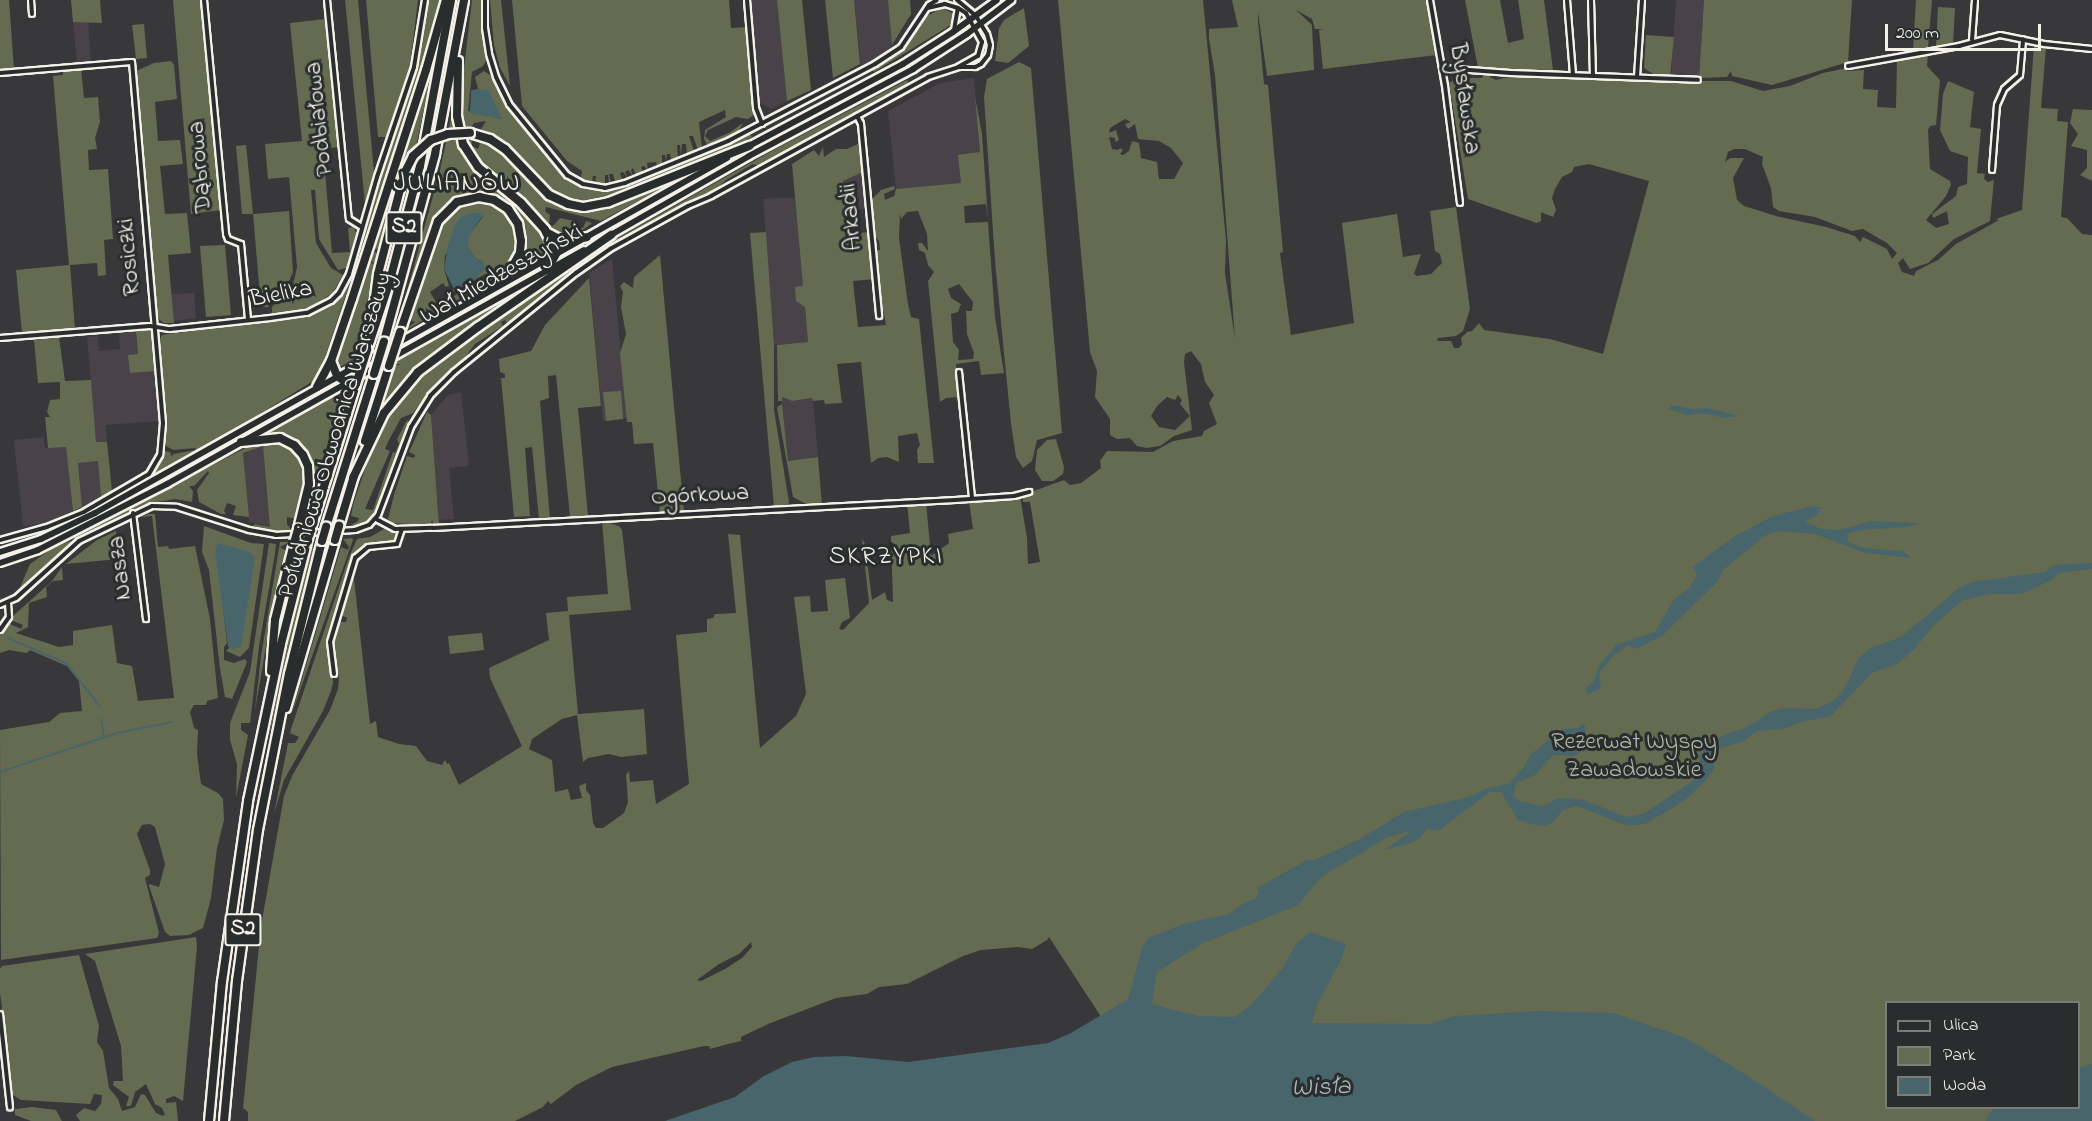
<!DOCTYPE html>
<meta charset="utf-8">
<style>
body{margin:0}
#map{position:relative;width:2092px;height:1121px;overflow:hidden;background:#38373a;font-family:"Indie Flower",sans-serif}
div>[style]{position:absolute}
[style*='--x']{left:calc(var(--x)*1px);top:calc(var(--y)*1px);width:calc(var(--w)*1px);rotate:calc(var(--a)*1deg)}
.built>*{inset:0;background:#494349}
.green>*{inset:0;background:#656b50}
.water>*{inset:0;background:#47656b}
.stream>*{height:1.5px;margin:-0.75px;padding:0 0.75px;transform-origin:0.75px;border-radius:0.75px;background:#47656b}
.roads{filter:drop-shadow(2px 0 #f4f1e8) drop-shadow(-2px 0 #f4f1e8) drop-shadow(0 2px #f4f1e8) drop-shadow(0 -2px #f4f1e8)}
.street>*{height:4px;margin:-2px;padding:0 2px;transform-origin:2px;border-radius:2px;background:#2a2d2e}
.secondary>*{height:6px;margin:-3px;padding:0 3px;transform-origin:3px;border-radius:3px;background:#2a2d2e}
.highway>*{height:8px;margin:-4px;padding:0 4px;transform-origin:4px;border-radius:4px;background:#2a2d2e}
.bridges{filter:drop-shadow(2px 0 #f4f1e8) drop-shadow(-2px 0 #f4f1e8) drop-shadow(0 2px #f4f1e8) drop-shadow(0 -2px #f4f1e8)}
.highway-bridge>*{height:8px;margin:-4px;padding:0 4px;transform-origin:4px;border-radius:4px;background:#2a2d2e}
span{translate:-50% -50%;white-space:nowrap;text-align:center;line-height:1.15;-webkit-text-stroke:6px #2a2d2e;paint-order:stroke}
.shield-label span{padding:2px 4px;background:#2a2d2e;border:2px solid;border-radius:4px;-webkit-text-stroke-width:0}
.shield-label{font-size:22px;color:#f4f1e8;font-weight:700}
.street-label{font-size:24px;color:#f4f1e8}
.park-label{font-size:24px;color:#b4b5a4}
.neighbourhood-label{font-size:26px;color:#f4f1e8;letter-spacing:1.5px}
.water-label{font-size:26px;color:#afb9b6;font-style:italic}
.legend{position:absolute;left:1885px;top:1001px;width:195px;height:108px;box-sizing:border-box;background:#2a2d2e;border:2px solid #7b7b78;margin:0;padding:8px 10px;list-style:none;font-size:18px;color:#f4f1e8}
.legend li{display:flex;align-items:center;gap:12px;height:30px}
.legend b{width:30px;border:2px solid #7b7b78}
.scale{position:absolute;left:1885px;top:24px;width:156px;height:27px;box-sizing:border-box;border:3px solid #f4f1e8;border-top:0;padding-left:8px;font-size:18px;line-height:21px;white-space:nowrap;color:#f4f1e8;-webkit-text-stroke:4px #2a2d2e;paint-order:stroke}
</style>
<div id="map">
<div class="built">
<div style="clip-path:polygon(750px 0,777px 0,787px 101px,771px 109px,759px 102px)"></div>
<div style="clip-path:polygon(854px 0,888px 0,892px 45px,889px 50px,861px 66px)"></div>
<div style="clip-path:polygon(1676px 0,1704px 0,1699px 78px,1671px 76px)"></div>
<div style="clip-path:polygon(88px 21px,91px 63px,77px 64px,73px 22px)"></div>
<div style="clip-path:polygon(974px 78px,980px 152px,961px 183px,896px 189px,888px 111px,940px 83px)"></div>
<div style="clip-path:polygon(863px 172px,867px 209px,846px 211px,843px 181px)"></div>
<div style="clip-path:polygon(775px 198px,795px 198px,808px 342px,774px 345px,763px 199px)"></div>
<div style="clip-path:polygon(612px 259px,627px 418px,603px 421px,589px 273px)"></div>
<div style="clip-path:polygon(194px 293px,196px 318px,174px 321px,171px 294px)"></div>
<div style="clip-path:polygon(136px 332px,138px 354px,130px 373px,156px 371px,160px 421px,106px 425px,107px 442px,96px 443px,87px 337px,98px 336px,99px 351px,120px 349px,119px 333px)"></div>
<div style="clip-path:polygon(461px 392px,469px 466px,449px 468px,454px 519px,439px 520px,431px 415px,448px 395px)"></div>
<div style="clip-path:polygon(781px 397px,792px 401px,813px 398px,818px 457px,788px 461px)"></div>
<div style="clip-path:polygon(44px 437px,45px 448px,66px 446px,73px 511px,43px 524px,23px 526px,14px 440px)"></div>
<div style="clip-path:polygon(263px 446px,271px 527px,249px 522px,243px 452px)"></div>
<div style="clip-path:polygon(98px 461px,101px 499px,82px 507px,78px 463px)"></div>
</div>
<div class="green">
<div style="clip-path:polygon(0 0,9px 0,14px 70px,0 71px)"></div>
<div style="clip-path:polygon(71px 0,100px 0,102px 23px,73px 22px)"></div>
<div style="clip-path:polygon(173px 0,202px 0,221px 210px,191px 214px)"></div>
<div style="clip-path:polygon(345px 0,358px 0,374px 172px,365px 204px)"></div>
<div style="clip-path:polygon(366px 0,418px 0,410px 65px,386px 137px,378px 137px)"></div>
<div style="clip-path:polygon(428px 0,441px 0,427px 52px,318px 378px,221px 438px,111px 500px,151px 476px,159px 466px,164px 451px,170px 452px,172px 457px,173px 454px,196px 450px,195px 448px,173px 450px,166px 446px,159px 341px,162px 335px,313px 315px,333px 304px,345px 289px,419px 60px)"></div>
<div style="clip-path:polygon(456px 0,459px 0,446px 75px,418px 205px,389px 308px,377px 340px,419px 188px,441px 88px)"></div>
<div style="clip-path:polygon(472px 0,483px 0,483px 34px,487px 59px,483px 66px,472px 72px,468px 111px,502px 119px,483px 91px,478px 89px,475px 77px,484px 71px,493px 77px,511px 111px,523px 128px,558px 171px,576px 184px,595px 190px,619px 188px,749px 133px,752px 137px,703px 160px,618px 194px,579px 201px,560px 196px,545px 184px,510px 146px,481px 129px,486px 121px,474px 123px,471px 128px,472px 146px,478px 149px,481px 140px,490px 144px,507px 157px,544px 197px,573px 210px,589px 211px,609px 207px,689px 174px,601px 221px,546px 207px,545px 211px,550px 215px,549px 225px,553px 226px,560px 218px,574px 221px,578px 228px,583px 228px,586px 221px,592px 223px,575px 236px,559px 237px,549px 230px,522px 197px,484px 167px,467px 145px,462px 127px,462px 86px)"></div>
<div style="clip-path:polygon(490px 0,501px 0,510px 86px,500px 68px,494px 45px)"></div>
<div style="clip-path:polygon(512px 0,729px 0,731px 28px,747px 27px,755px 114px,748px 119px,736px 117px,708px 130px,705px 136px,710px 141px,729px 133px,743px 123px,739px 131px,746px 128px,708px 146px,704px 139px,705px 130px,726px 117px,725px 110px,699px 122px,702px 148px,698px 150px,693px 136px,689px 136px,694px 151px,687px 154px,686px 144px,682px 144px,681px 156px,680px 145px,677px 145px,678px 158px,671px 160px,670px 154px,667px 154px,666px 162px,665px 155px,662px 155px,662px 164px,657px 166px,656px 162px,647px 163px,648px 170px,644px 166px,641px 167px,643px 172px,636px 175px,633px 168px,631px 170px,633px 176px,628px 170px,625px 172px,628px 178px,623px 172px,620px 173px,622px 179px,615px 182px,613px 174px,609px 174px,611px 183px,609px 183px,608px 175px,605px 175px,605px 183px,595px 183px,596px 176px,593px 176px,592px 183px,581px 179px,582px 171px,567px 161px,522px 106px)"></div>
<div style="clip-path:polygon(777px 0,802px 0,811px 90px,787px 101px)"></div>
<div style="clip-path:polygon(825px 0,854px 0,860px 64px,833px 78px)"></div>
<div style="clip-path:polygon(888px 0,910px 0,911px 14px,892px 45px)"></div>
<div style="clip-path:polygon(evenodd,1058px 0,1203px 0,1226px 240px,1225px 273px,1235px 339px,1215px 75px,1209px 39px,1209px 29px,1238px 27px,1232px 0,1428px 0,1437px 55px,1403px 59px,1323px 69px,1319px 30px,1324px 29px,1315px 29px,1312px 19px,1296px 10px,1312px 25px,1314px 70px,1267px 76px,1258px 12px,1258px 21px,1264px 84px,1268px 85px,1283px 252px,1280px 253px,1291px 335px,1354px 323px,1342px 223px,1397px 214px,1403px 257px,1421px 254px,1414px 274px,1417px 276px,1431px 274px,1442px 263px,1440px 254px,1435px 251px,1430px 211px,1456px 207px,1470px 309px,1463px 331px,1456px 336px,1438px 338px,1437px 341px,1451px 341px,1454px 348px,1459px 348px,1462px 344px,1461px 338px,1467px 332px,1472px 331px,1479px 323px,1484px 330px,1550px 339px,1603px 354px,1649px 181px,1589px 164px,1574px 167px,1572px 172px,1562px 177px,1555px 189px,1552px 198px,1556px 210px,1553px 217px,1541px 212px,1541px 221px,1537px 223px,1468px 199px,1449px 83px,1459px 78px,1482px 78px,1484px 74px,1496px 80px,1513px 76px,1572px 75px,1637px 81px,1731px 81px,1763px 91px,1790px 86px,1823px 73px,1847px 68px,1847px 71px,1864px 70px,1863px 89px,1878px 90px,1877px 107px,1896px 108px,1897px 59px,1928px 54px,1927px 66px,1940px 80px,1936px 125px,1930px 126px,1928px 130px,1930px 169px,1950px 181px,1951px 185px,1946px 196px,1926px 220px,1936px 228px,1949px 224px,1947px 211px,1933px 218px,1932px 214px,1956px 196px,1958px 187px,1967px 184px,1968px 157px,1950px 151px,1940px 130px,1943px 94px,1948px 81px,1974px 92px,1970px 127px,1981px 129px,1977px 173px,1985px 174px,1984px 179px,1988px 182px,1994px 180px,1990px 221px,1954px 239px,1928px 263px,1910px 269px,1903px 258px,1898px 263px,1902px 272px,1914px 276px,1916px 271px,1938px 260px,1956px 244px,1999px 220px,1996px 219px,2022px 210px,2034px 45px,2046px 47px,2041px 108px,2058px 109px,2057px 121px,2068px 122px,2061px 217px,2067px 218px,2082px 234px,2092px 235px,2092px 1121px,1169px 1121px,1049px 937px,1047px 940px,1032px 949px,1018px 947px,981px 950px,963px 956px,907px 984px,879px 987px,867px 994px,836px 998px,768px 1024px,741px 1037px,741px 1041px,728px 1044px,710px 1049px,709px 1046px,704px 1046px,612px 1067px,576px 1085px,551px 1104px,548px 1101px,543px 1107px,515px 1121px,248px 1121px,248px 1112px,243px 1108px,261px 926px,284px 796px,292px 776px,330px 710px,338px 689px,339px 678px,333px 647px,339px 622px,346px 622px,347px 618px,341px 615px,353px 570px,370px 724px,376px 721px,378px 737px,399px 744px,416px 746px,427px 761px,442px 765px,445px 760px,447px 764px,449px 763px,459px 785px,522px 746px,490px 678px,489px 668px,549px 640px,546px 613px,568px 611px,567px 597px,608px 594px,602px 521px,619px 526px,622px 530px,631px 610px,569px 615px,578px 714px,644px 709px,647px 754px,621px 757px,609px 754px,588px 758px,583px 762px,577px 715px,562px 719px,532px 739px,529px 749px,552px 760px,555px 792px,568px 789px,571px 800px,582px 798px,579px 786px,586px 783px,586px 790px,590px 795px,593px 823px,596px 828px,603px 828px,624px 813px,628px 802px,626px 775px,629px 771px,630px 782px,653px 780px,656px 804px,689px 784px,676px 635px,707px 632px,707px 619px,713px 618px,715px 614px,736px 613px,728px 534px,740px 535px,760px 748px,796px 716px,806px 694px,794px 597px,810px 596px,811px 612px,828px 611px,825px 580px,845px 578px,850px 618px,842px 622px,839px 629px,843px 630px,869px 603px,862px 539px,865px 544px,872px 600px,885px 592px,887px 600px,893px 602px,891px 536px,910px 533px,907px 503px,926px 502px,931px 556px,949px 543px,948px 534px,973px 529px,969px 501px,1001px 501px,1020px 496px,1027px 538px,1028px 564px,1040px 562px,1030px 502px,1023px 502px,1023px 495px,1064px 480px,1070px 485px,1081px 483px,1101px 468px,1100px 461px,1107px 451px,1153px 452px,1173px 441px,1202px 436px,1204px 431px,1217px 424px,1209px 403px,1214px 395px,1205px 382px,1201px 364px,1191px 351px,1185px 354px,1184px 362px,1192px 430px,1174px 436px,1160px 446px,1146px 448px,1137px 446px,1130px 438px,1117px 439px,1110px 435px,1110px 419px,1095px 397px,1097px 371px,1090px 352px,1058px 0,1125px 119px,1131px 122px,1125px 124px,1128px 129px,1135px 124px,1138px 139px,1159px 141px,1171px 148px,1183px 163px,1174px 179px,1159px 179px,1157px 162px,1141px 158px,1139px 143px,1132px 141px,1129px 151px,1123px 155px,1120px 154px,1123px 150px,1120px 148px,1118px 150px,1112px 149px,1109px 137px,1115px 138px,1115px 142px,1119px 140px,1116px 130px,1109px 133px,1110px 128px,1125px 119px,1058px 0,1734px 149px,1745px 149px,1763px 157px,1762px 164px,1771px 188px,1773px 207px,1779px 211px,1815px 217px,1852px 231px,1863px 229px,1887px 243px,1897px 253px,1892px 259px,1887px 249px,1863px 237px,1860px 242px,1855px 236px,1826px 227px,1776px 216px,1744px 206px,1737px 200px,1733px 178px,1744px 158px,1730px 158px,1725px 162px,1728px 152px,1734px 149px,1058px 0,1178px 395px,1182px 400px,1180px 404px,1190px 416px,1175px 430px,1159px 427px,1151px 416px,1157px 406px,1167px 397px,1175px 400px,1178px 395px,1058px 0,751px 942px,752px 947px,742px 958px,725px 969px,701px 981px,697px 980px,719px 964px,739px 954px,751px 942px,1058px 0,1886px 1002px,2078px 1002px,2078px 1108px,1886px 1108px,1886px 1002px)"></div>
<div style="clip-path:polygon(1465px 0,1500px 0,1508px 43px,1524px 39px,1518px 0,1544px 0,1553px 70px,1478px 68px)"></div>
<div style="clip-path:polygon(1704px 0,1852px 0,1848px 62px,1772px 85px,1732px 76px,1731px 71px,1727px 77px,1699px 78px)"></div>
<div style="clip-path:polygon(1916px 0,1932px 0,1928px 47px,1913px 50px)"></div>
<div style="clip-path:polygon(1938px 7px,1955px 8px,1953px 44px,1943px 47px,1936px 47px)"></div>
<div style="clip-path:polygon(942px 8px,954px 14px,951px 25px,874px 72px,872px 69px,902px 50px,925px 17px)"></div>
<div style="clip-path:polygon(1024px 8px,1029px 46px,1008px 63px,995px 61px,999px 28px,1004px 20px)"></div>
<div style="clip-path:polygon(325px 19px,339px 147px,323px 149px,332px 253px,350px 252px,348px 228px,354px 227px,356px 233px,346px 268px,338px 270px,319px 239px,315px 190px,311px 190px,316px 243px,331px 268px,343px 275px,333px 292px,318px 304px,303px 309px,272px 313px,272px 307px,293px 285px,297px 267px,289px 177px,268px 179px,265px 144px,302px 141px,290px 23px)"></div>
<div style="clip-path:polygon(144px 24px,147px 58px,136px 59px,132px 25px)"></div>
<div style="clip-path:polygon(1646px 35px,1674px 37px,1670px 77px,1656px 76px,1644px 68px)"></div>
<div style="clip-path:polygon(171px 61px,174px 65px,177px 99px,155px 102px,158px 141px,180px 140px,183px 164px,160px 166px,165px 214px,187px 213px,191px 253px,168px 255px,174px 323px,164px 323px,156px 317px,136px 71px,154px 63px)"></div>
<div style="clip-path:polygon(1019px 62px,1031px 68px,1062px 433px,1037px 440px,1032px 461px,1023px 468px,1016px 457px,1011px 424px,995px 261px,984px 97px,987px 79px)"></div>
<div style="clip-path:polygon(81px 68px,84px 98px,98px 97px,100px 122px,95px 138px,97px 149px,88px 150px,89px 170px,108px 169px,113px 239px,104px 240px,106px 275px,98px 276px,97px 263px,70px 265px,75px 329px,22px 333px,16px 270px,69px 265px,53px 76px,63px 75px,63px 70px)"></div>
<div style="clip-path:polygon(432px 72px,412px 165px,390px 253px,379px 290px,404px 174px,400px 171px)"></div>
<div style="clip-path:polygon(907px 80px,909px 85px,759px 166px,753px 164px,746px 168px,726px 180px,716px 189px,601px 251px,508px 324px,505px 320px,501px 322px,503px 326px,475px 344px,463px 360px,435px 384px,413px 413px,401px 418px,389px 440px,385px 449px,390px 451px,365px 509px,373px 510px,393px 452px,395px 453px,399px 444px,397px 439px,407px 420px,409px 422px,375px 511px,365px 523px,346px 528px,358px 521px,359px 518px,351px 516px,353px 505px,376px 436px,398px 400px,426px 371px,590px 254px,766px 154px)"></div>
<div style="clip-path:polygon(evenodd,975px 97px,982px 134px,988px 219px,986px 204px,964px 206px,965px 223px,988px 222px,995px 317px,1004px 373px,981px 375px,979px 361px,956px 364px,959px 397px,946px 398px,940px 402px,928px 281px,934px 272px,928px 265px,925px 253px,919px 250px,918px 243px,922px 243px,928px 251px,927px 234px,918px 211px,907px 212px,901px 219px,900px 213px,899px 238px,908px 304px,911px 317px,919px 319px,934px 463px,918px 463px,917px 450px,920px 445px,917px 433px,898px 436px,899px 462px,887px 457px,878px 458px,871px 463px,861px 362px,837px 364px,842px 403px,825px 404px,824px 400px,813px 401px,812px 398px,792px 401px,782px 397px,782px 401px,778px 401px,777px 345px,808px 342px,805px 307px,796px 301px,795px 287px,803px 286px,792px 164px,814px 150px,819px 156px,823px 147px,824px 157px,836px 149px,847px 149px,860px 143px,863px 172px,843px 181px,848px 234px,869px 232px,874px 279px,853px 281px,858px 327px,886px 325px,876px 271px,875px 253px,876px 250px,880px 250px,879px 241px,874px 235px,870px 201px,881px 190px,894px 186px,895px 189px,884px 194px,885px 200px,894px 196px,896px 189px,961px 183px,958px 155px,980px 152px,975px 97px,959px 284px,973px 302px,972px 311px,966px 311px,967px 334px,974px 353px,973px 359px,958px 360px,959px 350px,953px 342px,951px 314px,958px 312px,961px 304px,951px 298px,948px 289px,959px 284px)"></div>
<div style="clip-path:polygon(453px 108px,457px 139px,465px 157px,480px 175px,533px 222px,550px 252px,509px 276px,520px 262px,525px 247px,525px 233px,519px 217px,504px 201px,490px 195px,474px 193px,457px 198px,439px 214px,430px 229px,397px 328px,437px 181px,441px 181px,438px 180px)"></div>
<div style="clip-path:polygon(2073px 109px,2092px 110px,2092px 181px,2080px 175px,2087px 168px,2087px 150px,2071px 146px,2078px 134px,2070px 123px)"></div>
<div style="clip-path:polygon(246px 145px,253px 214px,289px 211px,293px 272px,287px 286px,268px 307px,261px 307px,253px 214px,242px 214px,236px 146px)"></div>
<div style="clip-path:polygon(756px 145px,758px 148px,563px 256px,562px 254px)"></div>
<div style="clip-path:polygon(398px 172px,380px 248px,372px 250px,378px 254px,376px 263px,372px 262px,372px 258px,371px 263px,375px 264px,357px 355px,349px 352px,355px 358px,337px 369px,337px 359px)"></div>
<div style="clip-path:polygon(472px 202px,490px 203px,511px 220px,517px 239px,512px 259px,504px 270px,485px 284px,452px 303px,447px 300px,487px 277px,485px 274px,450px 294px,449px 292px,477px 277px,483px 262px,475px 258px,468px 248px,468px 237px,484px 215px,445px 255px,444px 269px,449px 286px,446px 287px,443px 283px,430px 292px,437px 304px,442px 304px,441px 310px,403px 332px,415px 322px,408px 319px,441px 225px,457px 207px)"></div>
<div style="clip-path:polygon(766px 232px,774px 345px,774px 410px,789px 502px,788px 506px,774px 507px,750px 233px)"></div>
<div style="clip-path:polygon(225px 245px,231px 315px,206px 317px,200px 246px)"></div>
<div style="clip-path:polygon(660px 255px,674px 406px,684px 512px,660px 513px,653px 443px,634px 444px,632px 422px,627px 422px,620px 353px,626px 334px,621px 307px,623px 292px,620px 286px,624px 282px,633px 288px,634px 277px)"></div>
<div style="clip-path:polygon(589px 278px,601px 406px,578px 408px,588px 516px,570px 517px,556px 375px,548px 376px,549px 398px,540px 401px,550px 519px,539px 519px,532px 447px,525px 448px,530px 516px,514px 517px,501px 378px,505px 378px,505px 374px,500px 372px,499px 359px,531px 351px,545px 325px)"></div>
<div style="clip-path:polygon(538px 279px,422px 362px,398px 387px,376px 419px,394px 365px,401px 365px,394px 363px,394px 361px)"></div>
<div style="clip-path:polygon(151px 330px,156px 371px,130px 373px,128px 355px,138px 354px,136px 331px)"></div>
<div style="clip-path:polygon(59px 337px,65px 381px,91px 380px,96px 442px,107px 442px,112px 491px,101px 497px,98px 461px,78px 463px,82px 507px,73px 511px,66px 447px,48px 448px,45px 417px,50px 417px,47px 412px,50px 400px,60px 399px,60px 382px,38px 383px,34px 340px)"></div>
<div style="clip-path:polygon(346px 387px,333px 397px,342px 399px,318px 474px,313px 474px,307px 453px,296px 441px,283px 435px,267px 433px)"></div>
<div style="clip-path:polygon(621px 391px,623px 419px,606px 421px,603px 392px)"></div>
<div style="clip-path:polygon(782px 404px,788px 461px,818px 457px,822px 505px,810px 506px,793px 497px,777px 407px)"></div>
<div style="clip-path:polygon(427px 412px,431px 415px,439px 524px,434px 525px,432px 520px,430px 525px,392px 523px,388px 519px,394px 495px,407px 456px,414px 458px,415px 455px,409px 452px)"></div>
<div style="clip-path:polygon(1056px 439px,1064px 467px,1063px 474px,1053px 481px,1042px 481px,1035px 470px,1037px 450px,1047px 440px)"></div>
<div style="clip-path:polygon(275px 441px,294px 450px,303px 464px,305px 478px,296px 519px,287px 517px,287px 524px,292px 531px,269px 531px,254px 526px,254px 524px,270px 527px,263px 446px,243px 453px,249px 517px,233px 515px,236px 506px,227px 503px,224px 511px,226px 514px,221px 514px,199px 502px,197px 490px,209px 473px,208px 471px,194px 486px,189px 486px,193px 491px,192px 502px,175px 499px,145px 504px,74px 540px,73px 538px,251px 445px)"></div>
<div style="clip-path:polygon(149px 514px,155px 514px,158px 547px,168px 546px,169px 549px,195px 546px,210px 619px,218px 698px,207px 701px,206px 705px,194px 705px,190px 712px,194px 728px,198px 730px,197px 754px,201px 784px,218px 793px,223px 799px,224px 820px,217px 848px,211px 898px,203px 928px,189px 935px,170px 936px,165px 932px,149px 886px,149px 884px,159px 887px,165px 864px,155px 827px,150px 824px,142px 825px,137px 834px,150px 870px,150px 875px,145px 878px,159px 933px,157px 938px,1px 960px,0 730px,49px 722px,60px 713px,82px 711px,79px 681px,69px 667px,30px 650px,27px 653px,9px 650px,0 653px,0 634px,10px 624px,21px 629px,23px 625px,13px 621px,13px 616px,52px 581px,62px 567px,63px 580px,53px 581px,46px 587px,47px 597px,29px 603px,28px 627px,16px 633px,59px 647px,73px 645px,73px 631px,112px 625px,117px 663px,132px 666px,138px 701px,174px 698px,152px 516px,140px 517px)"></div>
<div style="clip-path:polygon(204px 526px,251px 543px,264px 544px,249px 648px,240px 657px,226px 651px,229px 648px,216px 547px,227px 643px,224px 647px,224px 660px,234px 663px,245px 659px,247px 662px,232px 699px,225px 697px,220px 669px,209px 570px,202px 552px)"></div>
<div style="clip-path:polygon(384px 529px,396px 533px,396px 540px,364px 545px,355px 552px,350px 562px,329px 636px,333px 683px,331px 691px,323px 711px,284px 780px,274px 814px,288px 743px,295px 743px,299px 737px,290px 733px,291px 729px,349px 557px,357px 539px,370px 537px)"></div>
<div style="clip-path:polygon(116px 531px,119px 559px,66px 564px,97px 540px)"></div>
<div style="clip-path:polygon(352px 538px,353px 540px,291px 716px,341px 547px,348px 550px,349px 547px,343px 539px)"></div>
<div style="clip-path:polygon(70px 541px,72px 542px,18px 592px,30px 564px,51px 549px)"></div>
<div style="clip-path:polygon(280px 542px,290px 542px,280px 547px,287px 551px,273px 607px,255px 710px,261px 656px)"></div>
<div style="clip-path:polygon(269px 543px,276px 544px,275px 554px,259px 646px,250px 723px,241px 723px,241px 730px,248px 735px,236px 798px,237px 764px,230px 740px,230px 723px,250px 672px)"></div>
<div style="clip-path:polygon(312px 547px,315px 547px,268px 740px,284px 656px)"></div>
<div style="clip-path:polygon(482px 633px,484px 650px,450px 654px,448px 636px)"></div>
<div style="clip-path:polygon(196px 937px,197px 947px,183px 1101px,174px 1096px,166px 1099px,166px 1103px,176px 1102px,178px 1121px,80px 1121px,76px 1115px,84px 1108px,95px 1111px,101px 1104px,102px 1095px,94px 1094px,90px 1104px,21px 1100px,13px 1095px,0 993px,0 969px,2px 966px,79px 955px,99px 1026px,97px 1042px,103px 1051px,109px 1088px,118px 1099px,122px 1111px,135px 1107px,141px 1094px,145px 1095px,156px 1113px,163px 1116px,165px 1114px,162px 1108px,155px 1104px,146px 1084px,135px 1092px,131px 1106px,126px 1106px,129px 1097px,113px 1085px,114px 1081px,123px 1081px,121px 1046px,95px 961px,85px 954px)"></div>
<div style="clip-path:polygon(32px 1107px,56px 1110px,62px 1121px,31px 1121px,15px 1115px,15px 1109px)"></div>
</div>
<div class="water">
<div style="clip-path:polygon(478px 89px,489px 91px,502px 119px,470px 113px,471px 90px)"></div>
<div style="clip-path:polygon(472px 213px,484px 213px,469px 237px,468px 248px,475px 258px,483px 262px,485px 269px,477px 277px,454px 289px,444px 269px,448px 245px,455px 225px,461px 217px)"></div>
<div style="clip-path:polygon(1670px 405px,1694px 409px,1707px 408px,1740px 416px,1724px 418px,1702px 413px,1687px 415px,1669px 409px)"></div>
<div style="clip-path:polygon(1813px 506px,1824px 508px,1819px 509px,1819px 514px,1805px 522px,1822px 529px,1840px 530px,1871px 521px,1921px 523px,1907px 527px,1861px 530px,1847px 534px,1848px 542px,1863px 548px,1903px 551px,1912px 558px,1865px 553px,1815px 534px,1780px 531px,1766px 535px,1723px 570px,1717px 582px,1662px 636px,1636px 649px,1628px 645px,1613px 656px,1599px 673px,1601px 688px,1587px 695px,1586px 688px,1594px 681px,1599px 666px,1617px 644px,1655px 632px,1674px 599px,1689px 588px,1695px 579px,1697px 574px,1692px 567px,1737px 535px,1773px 516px)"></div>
<div style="clip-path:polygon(218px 543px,249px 552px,255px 557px,241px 647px,231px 649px,228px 646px,215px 551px)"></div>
<div style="clip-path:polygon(2092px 563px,2092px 569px,2059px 573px,2050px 581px,2021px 594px,1990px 594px,1963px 600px,1934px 625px,1914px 650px,1897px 664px,1872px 673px,1830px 717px,1804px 721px,1783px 729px,1757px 731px,1742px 742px,1713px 750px,1711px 752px,1715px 768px,1704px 782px,1684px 801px,1645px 824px,1628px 826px,1577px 806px,1563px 810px,1552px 823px,1543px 826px,1531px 824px,1518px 820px,1501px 792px,1490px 792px,1441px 829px,1434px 831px,1428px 828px,1419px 839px,1408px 844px,1384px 850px,1413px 830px,1388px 837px,1321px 877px,1298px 905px,1203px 943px,1157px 972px,1156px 977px,1152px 1004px,1198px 1016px,1235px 1017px,1251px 1005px,1283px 968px,1295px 945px,1310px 932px,1346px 944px,1342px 958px,1317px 1005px,1312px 1023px,1429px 1024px,1455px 1016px,1537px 1011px,1613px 1013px,1686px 1038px,1748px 1076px,1815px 1121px,665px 1121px,735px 1097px,764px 1076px,792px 1062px,814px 1057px,846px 1056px,908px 1062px,1048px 1043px,1071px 1033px,1128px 999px,1142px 948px,1148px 938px,1183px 924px,1229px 914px,1247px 901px,1254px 900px,1259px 893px,1257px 888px,1307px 860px,1315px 860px,1360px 839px,1404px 812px,1469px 797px,1487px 788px,1508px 784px,1523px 768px,1531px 754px,1563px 729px,1579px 728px,1582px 724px,1585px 726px,1586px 733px,1580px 752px,1575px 756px,1553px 755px,1535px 775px,1516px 783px,1513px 796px,1519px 801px,1543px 806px,1556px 799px,1567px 798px,1584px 800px,1626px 817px,1643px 814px,1697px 778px,1700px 772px,1699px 757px,1707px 745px,1726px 734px,1744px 729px,1772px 711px,1785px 708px,1815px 709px,1835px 700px,1847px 684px,1858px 659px,1870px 648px,1901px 637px,1959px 588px,1971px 582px,2045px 572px,2053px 565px)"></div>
<div style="clip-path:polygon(2092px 1064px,2092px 1121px,1985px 1121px,1993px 1108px,2078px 1108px,2079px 1068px)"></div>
</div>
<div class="stream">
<div style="--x:8;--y:638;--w:63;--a:23.3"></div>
<div style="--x:66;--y:663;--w:55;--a:51.7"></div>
<div style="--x:102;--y:719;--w:17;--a:83"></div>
<div style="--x:0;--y:772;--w:123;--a:-18.4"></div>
<div style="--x:117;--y:733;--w:56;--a:-11.3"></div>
</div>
<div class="roads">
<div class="street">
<div style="--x:31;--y:0;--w:14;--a:86"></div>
<div style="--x:204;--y:0;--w:235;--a:84.6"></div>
<div style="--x:226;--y:234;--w:5;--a:68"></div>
<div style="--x:228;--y:239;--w:14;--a:21"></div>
<div style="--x:241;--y:244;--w:76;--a:84.7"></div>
<div style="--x:327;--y:0;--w:220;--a:84.3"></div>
<div style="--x:349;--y:219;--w:15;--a:32"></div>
<div style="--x:485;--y:0;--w:28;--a:90"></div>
<div style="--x:485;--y:28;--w:26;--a:81"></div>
<div style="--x:489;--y:54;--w:24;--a:73"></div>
<div style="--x:496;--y:77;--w:30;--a:64"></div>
<div style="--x:509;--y:104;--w:92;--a:50.8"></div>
<div style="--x:567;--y:175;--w:18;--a:29"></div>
<div style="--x:583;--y:184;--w:22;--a:10"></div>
<div style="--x:605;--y:188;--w:21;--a:-14"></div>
<div style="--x:625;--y:183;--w:111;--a:-22.2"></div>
<div style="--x:728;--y:141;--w:166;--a:-27.6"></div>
<div style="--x:875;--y:64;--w:31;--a:-33"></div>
<div style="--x:901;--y:47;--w:50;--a:-56.3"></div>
<div style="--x:929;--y:5;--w:9;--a:-32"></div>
<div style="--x:747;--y:0;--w:108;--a:85.2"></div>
<div style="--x:756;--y:108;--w:17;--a:69"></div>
<div style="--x:957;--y:0;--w:25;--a:40"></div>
<div style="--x:976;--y:16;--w:21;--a:59"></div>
<div style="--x:987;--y:34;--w:11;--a:75"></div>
<div style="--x:990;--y:45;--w:10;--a:101"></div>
<div style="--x:988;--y:55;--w:11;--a:128"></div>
<div style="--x:981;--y:64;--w:7;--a:153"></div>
<div style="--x:975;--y:67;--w:16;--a:180"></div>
<div style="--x:1430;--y:0;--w:87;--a:80.1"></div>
<div style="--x:1445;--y:86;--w:118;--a:82.7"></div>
<div style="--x:1567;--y:0;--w:74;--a:85.4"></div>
<div style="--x:1591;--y:0;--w:75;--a:88.5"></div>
<div style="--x:954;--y:30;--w:22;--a:-80"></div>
<div style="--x:1972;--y:40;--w:40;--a:-85.7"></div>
<div style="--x:1848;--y:66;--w:113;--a:-10.2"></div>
<div style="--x:1959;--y:46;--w:42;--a:-15"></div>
<div style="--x:2000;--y:35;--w:45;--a:11.6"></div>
<div style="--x:2044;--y:44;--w:48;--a:5.9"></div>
<div style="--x:1442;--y:68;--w:69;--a:4.1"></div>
<div style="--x:1511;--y:73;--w:187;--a:2.1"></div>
<div style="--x:0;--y:73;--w:132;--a:-4.8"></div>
<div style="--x:132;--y:62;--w:362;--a:85.1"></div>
<div style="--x:163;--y:423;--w:32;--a:95"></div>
<div style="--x:160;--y:455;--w:22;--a:120"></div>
<div style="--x:149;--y:474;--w:75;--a:149.7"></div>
<div style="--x:84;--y:512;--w:40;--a:158"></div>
<div style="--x:47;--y:527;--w:49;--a:164.5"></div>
<div style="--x:1637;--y:77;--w:77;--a:-86.3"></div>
<div style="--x:857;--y:116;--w:9;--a:63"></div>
<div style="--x:861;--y:124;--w:193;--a:84.6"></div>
<div style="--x:1992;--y:170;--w:65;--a:-85.6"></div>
<div style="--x:1997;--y:105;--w:17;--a:-66"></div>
<div style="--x:2004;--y:89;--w:21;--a:-41"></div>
<div style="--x:2020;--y:75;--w:36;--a:-85"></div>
<div style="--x:0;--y:338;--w:150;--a:-4.6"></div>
<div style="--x:150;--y:326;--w:20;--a:9"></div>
<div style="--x:170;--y:329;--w:101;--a:-6.3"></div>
<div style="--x:270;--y:318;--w:37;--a:-8"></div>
<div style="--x:307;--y:313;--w:27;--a:-27"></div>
<div style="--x:331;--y:301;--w:11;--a:-45"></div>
<div style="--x:339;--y:293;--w:21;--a:-62"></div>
<div style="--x:349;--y:274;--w:101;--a:-73.9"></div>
<div style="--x:377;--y:177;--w:116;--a:-71.4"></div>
<div style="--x:414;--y:67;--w:68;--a:-80.7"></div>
<div style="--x:959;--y:372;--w:127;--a:84.1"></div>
<div style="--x:133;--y:513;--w:107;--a:83"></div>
<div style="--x:376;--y:519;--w:21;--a:28"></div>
<div style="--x:395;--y:529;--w:38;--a:-2"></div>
<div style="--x:433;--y:528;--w:523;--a:-3.07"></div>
<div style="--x:955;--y:500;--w:59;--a:-3.9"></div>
<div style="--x:1014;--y:496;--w:16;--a:-15"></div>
<div style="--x:0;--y:605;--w:17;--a:-24"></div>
<div style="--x:16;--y:598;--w:85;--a:-42.1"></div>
<div style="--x:79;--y:541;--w:81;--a:-25.6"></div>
<div style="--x:152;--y:506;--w:25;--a:2"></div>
<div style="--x:177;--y:507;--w:76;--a:17.7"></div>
<div style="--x:249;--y:530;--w:27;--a:10"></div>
<div style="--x:276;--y:535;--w:79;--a:-3.6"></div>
<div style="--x:355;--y:530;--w:15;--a:-20"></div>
<div style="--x:369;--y:525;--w:13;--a:-48"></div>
<div style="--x:378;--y:515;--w:94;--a:-69.4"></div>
<div style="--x:411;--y:427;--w:36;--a:-58"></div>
<div style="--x:430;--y:396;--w:34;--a:-45"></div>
<div style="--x:454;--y:372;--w:157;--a:-39.1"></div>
<div style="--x:576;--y:273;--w:42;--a:-35.2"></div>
<div style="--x:610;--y:249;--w:89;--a:-28.9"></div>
<div style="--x:688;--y:206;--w:25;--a:-23"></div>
<div style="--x:711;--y:196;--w:247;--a:-28.7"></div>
<div style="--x:928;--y:77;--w:32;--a:-18"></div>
<div style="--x:958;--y:67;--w:23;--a:-29"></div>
<div style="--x:978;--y:56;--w:15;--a:-74"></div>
<div style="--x:982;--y:42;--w:33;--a:-119"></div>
<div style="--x:966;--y:13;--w:9;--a:-148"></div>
<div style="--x:958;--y:8;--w:14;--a:-163"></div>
<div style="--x:945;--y:4;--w:18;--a:167"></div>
<div style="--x:0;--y:630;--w:16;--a:-55"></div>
<div style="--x:9;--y:617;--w:14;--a:-94"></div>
<div style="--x:334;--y:674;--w:32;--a:-97"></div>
<div style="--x:330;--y:642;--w:88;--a:-73.4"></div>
<div style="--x:355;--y:558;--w:17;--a:-40"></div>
<div style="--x:368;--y:547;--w:29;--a:-6"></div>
<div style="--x:397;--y:544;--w:16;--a:-72"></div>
<div style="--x:0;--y:1014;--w:94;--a:83.9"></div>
</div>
<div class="secondary">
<div style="--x:747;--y:147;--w:177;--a:-28"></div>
<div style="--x:903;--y:64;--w:59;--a:-32.6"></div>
<div style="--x:953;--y:32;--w:54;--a:-36"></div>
<div style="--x:609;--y:236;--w:161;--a:-29.7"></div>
<div style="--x:749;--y:156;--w:186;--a:-27.9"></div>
<div style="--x:913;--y:69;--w:64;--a:-32.9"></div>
<div style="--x:967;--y:34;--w:56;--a:-37.7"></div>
<div style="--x:0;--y:552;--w:43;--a:-17.6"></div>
<div style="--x:41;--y:539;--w:60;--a:-25.7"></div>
<div style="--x:95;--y:513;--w:725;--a:-29.32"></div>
<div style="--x:0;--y:563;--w:40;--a:-18.9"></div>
<div style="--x:38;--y:550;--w:145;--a:-27.1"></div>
<div style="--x:167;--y:484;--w:478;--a:-29.3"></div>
</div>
<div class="highway">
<div style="--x:458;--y:61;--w:55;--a:91"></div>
<div style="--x:457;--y:116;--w:29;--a:78"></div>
<div style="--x:463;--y:144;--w:27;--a:57"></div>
<div style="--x:478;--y:167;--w:56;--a:39.9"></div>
<div style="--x:521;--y:203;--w:36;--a:48"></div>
<div style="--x:545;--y:230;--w:26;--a:65"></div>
<div style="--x:556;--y:254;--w:18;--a:119"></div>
<div style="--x:470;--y:133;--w:21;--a:17"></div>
<div style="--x:490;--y:139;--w:18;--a:34"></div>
<div style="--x:505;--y:149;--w:64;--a:46.3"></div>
<div style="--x:549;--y:195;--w:21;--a:25"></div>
<div style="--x:568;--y:204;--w:16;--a:11"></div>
<div style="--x:584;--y:207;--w:25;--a:-11"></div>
<div style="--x:609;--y:202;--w:151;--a:-21.8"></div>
<div style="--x:546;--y:232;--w:19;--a:28"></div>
<div style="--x:563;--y:241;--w:24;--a:-9"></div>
<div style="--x:371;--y:328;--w:54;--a:-82.6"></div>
<div style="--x:378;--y:274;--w:103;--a:-75.4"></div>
<div style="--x:400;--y:332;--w:117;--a:-71.1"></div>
<div style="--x:438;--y:221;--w:27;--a:-45"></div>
<div style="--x:457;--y:202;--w:23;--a:-13"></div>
<div style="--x:479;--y:197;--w:15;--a:11"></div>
<div style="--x:494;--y:200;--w:17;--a:33"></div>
<div style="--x:508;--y:209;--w:18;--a:56"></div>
<div style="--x:518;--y:224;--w:17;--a:80"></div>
<div style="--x:521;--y:241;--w:12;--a:95"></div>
<div style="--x:520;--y:253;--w:18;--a:119"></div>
<div style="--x:511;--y:269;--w:44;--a:140.5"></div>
<div style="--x:384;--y:341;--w:194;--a:-74.7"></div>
<div style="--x:435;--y:154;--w:157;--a:-79.3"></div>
<div style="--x:367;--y:350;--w:70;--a:-71.6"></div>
<div style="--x:389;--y:284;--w:122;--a:-75.3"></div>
<div style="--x:420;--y:166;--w:169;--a:-79.4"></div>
<div style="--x:331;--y:361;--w:16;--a:68"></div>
<div style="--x:337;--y:376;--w:12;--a:35"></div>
<div style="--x:317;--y:387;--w:30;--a:-62"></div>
<div style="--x:331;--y:361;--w:65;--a:-71.3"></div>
<div style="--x:352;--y:299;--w:241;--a:-72.1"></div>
<div style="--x:426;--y:70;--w:73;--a:-74.1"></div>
<div style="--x:365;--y:441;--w:79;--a:-72.3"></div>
<div style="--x:241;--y:442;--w:39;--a:-6"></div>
<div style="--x:280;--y:438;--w:16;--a:27"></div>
<div style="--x:294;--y:445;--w:13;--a:48"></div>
<div style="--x:303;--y:455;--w:12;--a:66"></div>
<div style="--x:308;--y:466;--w:18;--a:87"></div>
<div style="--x:309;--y:484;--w:46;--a:103.7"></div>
<div style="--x:353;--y:478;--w:72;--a:-64.5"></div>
<div style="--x:384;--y:413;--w:53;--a:-50.3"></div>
<div style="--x:418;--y:372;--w:75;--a:-36.9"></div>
<div style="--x:478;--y:327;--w:162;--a:-34.7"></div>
<div style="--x:339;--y:526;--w:52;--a:-73.3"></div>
<div style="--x:326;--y:527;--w:160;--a:-72.6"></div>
<div style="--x:311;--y:528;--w:151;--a:-72.6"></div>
<div style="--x:271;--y:671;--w:51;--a:-85.5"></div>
<div style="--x:275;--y:620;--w:79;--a:-76.1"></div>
<div style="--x:286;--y:708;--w:175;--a:-73.7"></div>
<div style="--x:209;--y:1121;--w:140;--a:-84.7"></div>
<div style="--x:222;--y:982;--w:183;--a:-81.8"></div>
<div style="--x:248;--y:801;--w:160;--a:-78.1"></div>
<div style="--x:281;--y:644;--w:105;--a:-75.7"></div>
<div style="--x:224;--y:1121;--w:141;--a:-84.7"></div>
<div style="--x:237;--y:981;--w:152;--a:-82.1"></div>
<div style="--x:258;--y:830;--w:159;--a:-78.8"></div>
<div style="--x:289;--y:674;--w:137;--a:-76.1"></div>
</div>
</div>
<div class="bridges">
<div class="highway-bridge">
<div style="--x:404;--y:174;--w:20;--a:-63"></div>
<div style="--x:413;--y:156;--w:24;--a:-42"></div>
<div style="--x:431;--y:140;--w:18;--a:-19"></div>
<div style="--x:448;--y:134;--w:22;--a:-3"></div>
<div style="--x:389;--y:366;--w:36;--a:-72"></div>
<div style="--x:374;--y:374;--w:34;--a:-73"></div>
<div style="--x:356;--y:384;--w:36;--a:-72"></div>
<div style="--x:335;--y:540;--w:15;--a:-74"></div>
<div style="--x:322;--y:541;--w:15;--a:-74"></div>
<div style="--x:307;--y:542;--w:15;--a:-74"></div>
<div style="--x:294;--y:543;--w:15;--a:-74"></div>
</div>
</div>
<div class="shield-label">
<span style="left:404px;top:228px">S2</span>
<span style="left:243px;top:930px">S2</span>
</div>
<div class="street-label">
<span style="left:1464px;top:99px;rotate:82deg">Bysławska</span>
<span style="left:320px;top:119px;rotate:-96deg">Podbiałowa</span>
<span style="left:201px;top:167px;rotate:-95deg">Dąbrowa</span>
<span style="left:852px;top:217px;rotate:-95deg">Arkadii</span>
<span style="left:130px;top:257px;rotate:-95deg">Rosiczki</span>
<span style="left:502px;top:275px;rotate:-29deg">Wał Miedzeszyński</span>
<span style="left:281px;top:295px;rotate:-11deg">Bielika</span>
<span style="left:336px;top:435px;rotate:-73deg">Południowa Obwodnica Warszawy</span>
<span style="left:700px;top:496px;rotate:-3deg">Ogórkowa</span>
<span style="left:121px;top:568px;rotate:-97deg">Nasza</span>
</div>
<div class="park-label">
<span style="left:1634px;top:757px">Rezerwat Wyspy<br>Zawadowskie</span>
</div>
<div class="neighbourhood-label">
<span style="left:457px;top:185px">JULIANÓW</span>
<span style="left:886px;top:558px">SKRZYPKI</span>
</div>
<div class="water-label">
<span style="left:1321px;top:1089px;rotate:-2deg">Wisła</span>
</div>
<ul class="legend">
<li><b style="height:8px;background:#2a2d2e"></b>Ulica</li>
<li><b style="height:16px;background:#656b50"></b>Park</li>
<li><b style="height:16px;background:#47656b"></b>Woda</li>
</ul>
<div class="scale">200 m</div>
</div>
